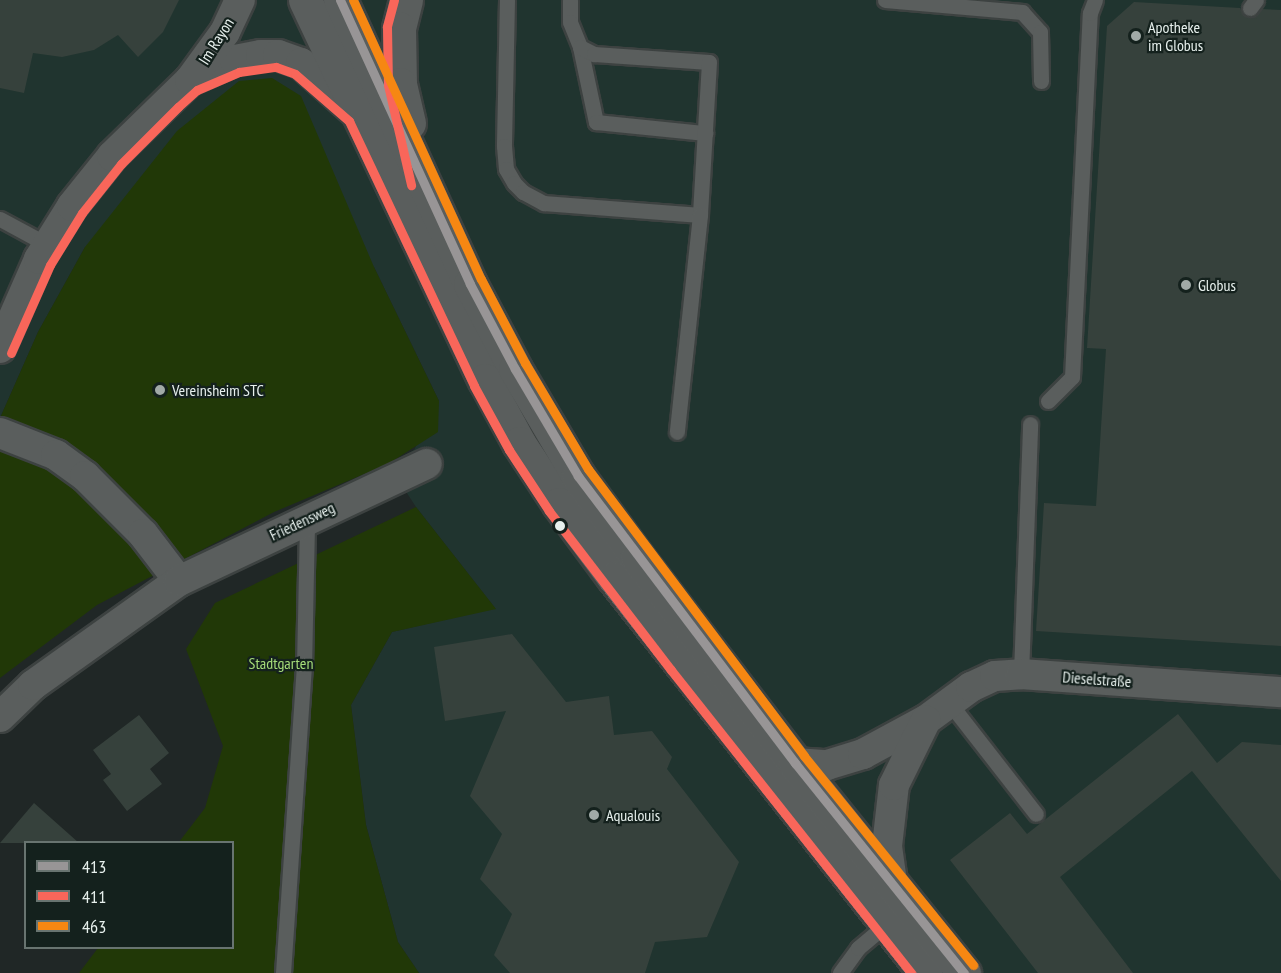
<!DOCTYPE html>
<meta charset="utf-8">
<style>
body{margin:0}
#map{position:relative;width:1281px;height:973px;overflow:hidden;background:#202726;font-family:"PT Sans Narrow",sans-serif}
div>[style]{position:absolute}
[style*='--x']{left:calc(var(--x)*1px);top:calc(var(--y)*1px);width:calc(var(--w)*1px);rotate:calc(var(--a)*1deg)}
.built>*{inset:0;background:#20342f}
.green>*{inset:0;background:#213807}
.building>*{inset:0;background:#36413c}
.roads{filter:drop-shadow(2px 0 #3d4241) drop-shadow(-2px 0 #3d4241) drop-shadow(0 2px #3d4241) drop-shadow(0 -2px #3d4241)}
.service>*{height:15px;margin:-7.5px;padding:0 7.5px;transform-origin:7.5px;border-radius:7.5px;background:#5a5e5d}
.minor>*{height:30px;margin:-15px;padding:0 15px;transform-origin:15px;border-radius:15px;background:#5a5e5d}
.tertiary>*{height:33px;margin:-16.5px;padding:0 16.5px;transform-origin:16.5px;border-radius:16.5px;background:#5a5e5d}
.bus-1>*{height:9px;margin:-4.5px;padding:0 4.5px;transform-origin:4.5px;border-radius:4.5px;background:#989596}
.bus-2>*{height:9px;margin:-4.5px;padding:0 4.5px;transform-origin:4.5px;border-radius:4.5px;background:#f9665a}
.bus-3>*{height:9px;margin:-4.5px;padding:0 4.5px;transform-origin:4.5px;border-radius:4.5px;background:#f68712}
.dots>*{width:16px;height:16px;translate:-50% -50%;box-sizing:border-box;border:3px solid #14211d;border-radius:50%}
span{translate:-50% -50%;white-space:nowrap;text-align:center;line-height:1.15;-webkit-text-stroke:4.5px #14211d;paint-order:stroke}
.poi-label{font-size:16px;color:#e7f0ed}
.left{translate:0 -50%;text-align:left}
.street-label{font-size:16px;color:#e7f0ed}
.park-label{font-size:16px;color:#a5dc79}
.legend{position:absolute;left:24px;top:841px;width:210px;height:108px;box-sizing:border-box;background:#14211d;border:2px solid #687470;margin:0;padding:8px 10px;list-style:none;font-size:18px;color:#e7f0ed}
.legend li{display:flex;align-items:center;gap:12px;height:30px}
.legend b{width:30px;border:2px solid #687470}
</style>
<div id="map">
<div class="built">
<div style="clip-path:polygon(0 0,1281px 0,1281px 973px,419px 973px,398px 942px,366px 825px,351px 705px,392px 632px,495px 608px,416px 507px,388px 464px,414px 450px,439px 401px,374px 267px,85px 247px,38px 332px,0 418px)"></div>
</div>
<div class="green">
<div style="clip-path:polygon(272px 78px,301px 96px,374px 267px,439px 401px,438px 432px,388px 464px,274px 512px,97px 605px,0 678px,0 418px,38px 332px,85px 247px,177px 131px,239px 81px)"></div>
<div style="clip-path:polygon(416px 507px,496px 609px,392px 632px,351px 705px,366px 825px,398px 942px,419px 973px,79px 973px,98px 948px,232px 948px,232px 842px,179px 842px,205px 808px,223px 746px,186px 649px,215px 603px)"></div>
</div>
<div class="building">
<div style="clip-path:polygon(0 0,179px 0,163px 32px,138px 57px,118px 35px,94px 50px,62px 57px,33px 53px,24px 93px,0 88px)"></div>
<div style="clip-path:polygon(1134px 2px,1240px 8px,1244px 15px,1249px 18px,1261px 9px,1281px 10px,1281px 646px,1036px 631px,1044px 503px,1096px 506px,1106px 349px,1087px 348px,1107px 26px)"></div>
<div style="clip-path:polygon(512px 634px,566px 702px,609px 696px,614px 735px,652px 731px,672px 757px,667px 769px,739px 862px,707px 937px,655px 942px,645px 973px,510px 973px,494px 955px,512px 914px,480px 879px,502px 834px,470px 796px,506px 711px,445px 721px,434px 647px)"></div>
<div style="clip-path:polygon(1178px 714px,1217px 763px,1242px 742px,1281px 745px,1281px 881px,1192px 771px,1060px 877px,1133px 973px,1038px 973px,950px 860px,1010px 813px,1027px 834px)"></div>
<div style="clip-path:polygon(139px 715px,169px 753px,150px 769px,162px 784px,127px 811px,103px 780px,111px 774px,93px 750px)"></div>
<div style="clip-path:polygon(34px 803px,79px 843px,0 843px)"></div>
</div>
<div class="roads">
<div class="service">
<div style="--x:507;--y:0;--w:146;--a:91.2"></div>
<div style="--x:504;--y:146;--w:23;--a:85"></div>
<div style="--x:506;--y:169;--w:16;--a:60"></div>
<div style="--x:514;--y:183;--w:13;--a:45"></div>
<div style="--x:523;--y:192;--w:24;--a:28"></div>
<div style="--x:544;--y:203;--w:156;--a:4.4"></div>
<div style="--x:570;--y:0;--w:22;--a:90"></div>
<div style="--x:570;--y:22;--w:27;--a:68"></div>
<div style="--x:580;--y:47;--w:77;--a:78"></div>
<div style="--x:596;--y:122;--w:110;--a:5.8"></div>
<div style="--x:885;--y:0;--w:138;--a:5"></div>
<div style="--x:1022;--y:12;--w:27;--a:48"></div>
<div style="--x:1040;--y:32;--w:49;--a:88.8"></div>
<div style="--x:1250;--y:8;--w:10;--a:-53"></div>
<div style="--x:580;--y:47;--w:16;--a:27"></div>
<div style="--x:594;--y:54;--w:115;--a:4"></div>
<div style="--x:709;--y:62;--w:153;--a:93.4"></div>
<div style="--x:700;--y:215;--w:218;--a:96.1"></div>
<div style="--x:0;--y:219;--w:55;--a:28.4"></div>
<div style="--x:1048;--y:401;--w:34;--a:-45"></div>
<div style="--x:1072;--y:377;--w:364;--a:-87.2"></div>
<div style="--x:1090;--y:13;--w:14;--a:-69"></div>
<div style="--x:1021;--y:674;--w:250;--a:-87.9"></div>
<div style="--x:948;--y:701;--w:143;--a:52.1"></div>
<div style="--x:283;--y:973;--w:307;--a:-86.1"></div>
<div style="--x:304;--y:667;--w:148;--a:-88.8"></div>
<div style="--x:840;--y:973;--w:31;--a:-54"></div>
<div style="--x:858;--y:948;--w:38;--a:-40"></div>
</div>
<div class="minor">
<div style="--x:190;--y:80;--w:49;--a:-24"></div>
<div style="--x:235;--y:60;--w:26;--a:-11"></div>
<div style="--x:261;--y:55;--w:17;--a:0"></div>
<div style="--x:278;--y:55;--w:24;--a:19"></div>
<div style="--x:301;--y:63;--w:75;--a:41.8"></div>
<div style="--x:0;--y:348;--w:97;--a:-66.3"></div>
<div style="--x:39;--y:259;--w:62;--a:-58.1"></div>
<div style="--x:72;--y:206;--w:64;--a:-51.3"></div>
<div style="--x:112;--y:156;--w:109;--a:-44.3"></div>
<div style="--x:190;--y:80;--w:59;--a:-53.9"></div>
<div style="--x:225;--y:32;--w:35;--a:-65"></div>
<div style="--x:0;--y:433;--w:60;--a:21.4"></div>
<div style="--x:56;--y:455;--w:36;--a:36"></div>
<div style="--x:85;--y:476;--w:82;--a:45"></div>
<div style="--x:143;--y:534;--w:59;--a:52.5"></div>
<div style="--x:0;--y:717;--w:46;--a:-44.1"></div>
<div style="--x:33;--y:685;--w:179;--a:-35.5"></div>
<div style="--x:179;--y:581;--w:274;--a:-25.3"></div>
<div style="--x:795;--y:763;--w:32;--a:4"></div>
<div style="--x:827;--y:765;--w:38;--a:-17"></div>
<div style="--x:863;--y:754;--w:72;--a:-28.4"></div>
<div style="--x:926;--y:720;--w:56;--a:-36.3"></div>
<div style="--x:971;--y:687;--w:26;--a:-25"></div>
<div style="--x:995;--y:676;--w:26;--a:-4"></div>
<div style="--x:1021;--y:674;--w:261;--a:4"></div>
<div style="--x:892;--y:882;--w:36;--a:-98"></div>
<div style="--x:887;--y:846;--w:61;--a:-83.5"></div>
<div style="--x:894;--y:785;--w:72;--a:-63.8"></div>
</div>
<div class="tertiary">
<div style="--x:305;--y:0;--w:420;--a:64.7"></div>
<div style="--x:485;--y:380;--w:72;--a:61.6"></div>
<div style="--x:519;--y:443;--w:73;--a:56.7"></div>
<div style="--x:559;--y:504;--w:92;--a:53.4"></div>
<div style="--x:614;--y:578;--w:503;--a:51.7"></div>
<div style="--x:340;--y:0;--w:312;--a:65.4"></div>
<div style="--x:470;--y:284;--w:96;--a:62.1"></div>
<div style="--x:515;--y:369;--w:124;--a:59.5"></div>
<div style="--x:578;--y:476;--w:100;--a:53.9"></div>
<div style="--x:637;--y:557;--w:260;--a:52.5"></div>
<div style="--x:795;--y:763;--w:270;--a:51.2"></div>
<div style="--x:406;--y:0;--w:29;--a:104"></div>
<div style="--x:399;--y:28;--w:56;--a:89"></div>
<div style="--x:400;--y:84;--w:40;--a:77"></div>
</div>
</div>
<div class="bus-1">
<div style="--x:340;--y:0;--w:312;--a:65.4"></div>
<div style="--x:470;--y:284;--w:96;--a:62.1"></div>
<div style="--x:515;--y:369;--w:124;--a:59.5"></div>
<div style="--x:578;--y:476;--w:360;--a:52.9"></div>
<div style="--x:795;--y:763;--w:270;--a:51.2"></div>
</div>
<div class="bus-2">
<div style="--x:394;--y:0;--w:28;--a:105"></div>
<div style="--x:387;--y:27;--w:58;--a:89"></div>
<div style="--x:388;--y:85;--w:103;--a:77"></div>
<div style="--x:11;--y:353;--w:96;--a:-66.1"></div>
<div style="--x:50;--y:265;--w:61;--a:-58.4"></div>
<div style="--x:82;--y:213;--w:63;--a:-51.5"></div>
<div style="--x:121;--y:164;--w:81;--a:-45"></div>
<div style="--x:178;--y:107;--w:25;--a:-42"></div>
<div style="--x:197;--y:90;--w:46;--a:-23.2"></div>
<div style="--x:239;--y:72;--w:37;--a:-8"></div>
<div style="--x:276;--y:67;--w:20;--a:20"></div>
<div style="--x:295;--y:74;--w:72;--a:41"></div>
<div style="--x:349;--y:121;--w:293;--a:64.7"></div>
<div style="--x:474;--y:386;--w:73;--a:61.3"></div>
<div style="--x:509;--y:450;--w:73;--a:56.7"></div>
<div style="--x:549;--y:511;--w:200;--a:52.5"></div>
<div style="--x:671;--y:670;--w:387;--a:51.6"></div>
</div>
<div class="bus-3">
<div style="--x:353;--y:0;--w:307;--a:65.4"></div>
<div style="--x:481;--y:279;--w:95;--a:62.4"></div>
<div style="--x:525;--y:363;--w:123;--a:59.3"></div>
<div style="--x:588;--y:469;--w:359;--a:53"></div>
<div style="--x:804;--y:756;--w:269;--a:51"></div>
</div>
<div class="dots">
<div style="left:1136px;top:36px;background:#a1aaa7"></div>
<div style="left:1186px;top:285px;background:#a1aaa7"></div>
<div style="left:160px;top:390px;background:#a1aaa7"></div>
<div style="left:560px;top:526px;background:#e7f0ed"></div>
<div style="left:594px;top:815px;background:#a1aaa7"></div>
</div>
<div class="poi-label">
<span class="left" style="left:1148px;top:36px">Apotheke<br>im Globus</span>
<span class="left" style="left:1198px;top:285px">Globus</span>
<span class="left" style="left:172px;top:390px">Vereinsheim STC</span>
<span class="left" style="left:606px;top:815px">Aqualouis</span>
</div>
<div class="street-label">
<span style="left:216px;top:41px;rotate:-58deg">Im Rayon</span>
<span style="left:302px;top:521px;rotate:-25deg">Friedensweg</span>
<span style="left:1097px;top:679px;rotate:4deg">Dieselstraße</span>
</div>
<div class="park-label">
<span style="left:281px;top:663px">Stadtgarten</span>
</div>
<ul class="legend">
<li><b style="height:8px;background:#989596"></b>413</li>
<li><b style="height:8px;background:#f9665a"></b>411</li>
<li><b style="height:8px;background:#f68712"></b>463</li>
</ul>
</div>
